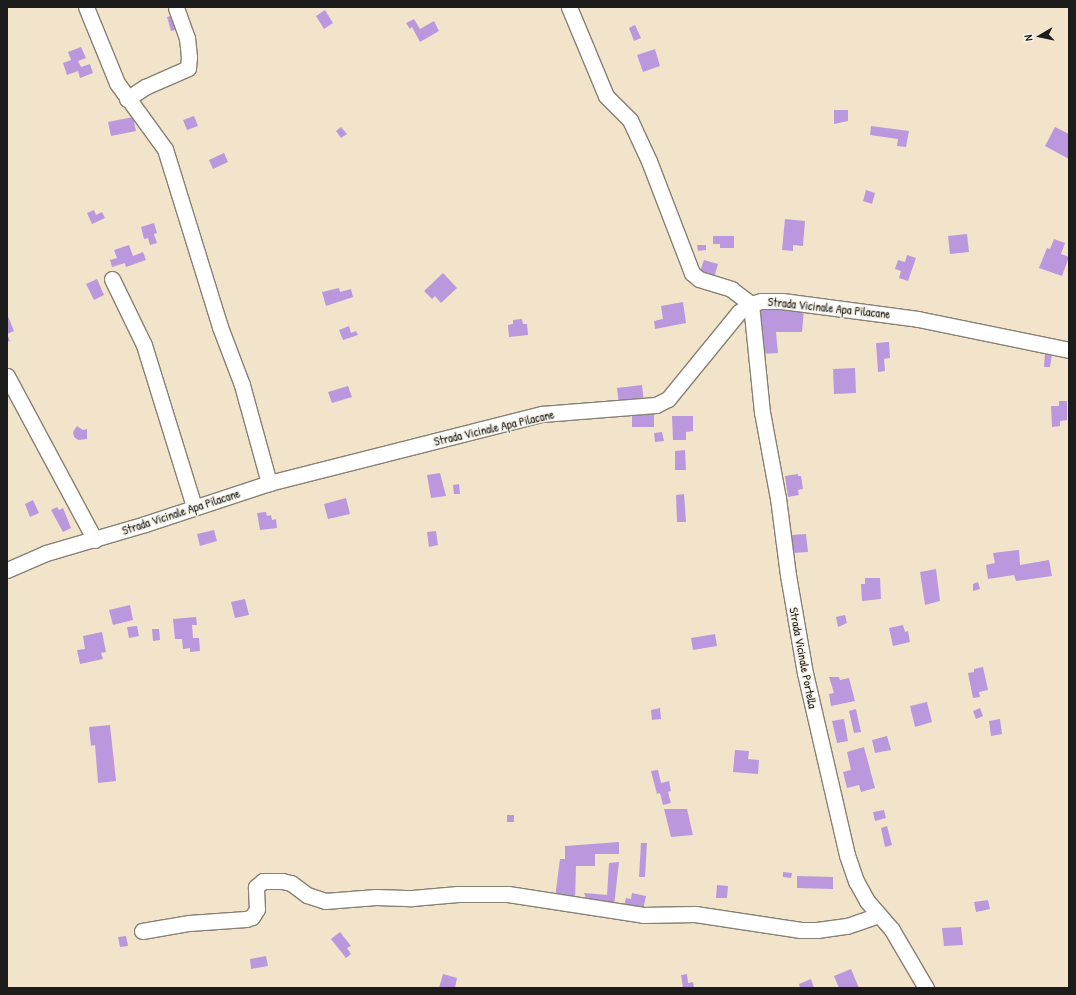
<!DOCTYPE html>
<style>
body{margin:0}
#map{position:relative;width:1076px;height:995px;overflow:hidden;background:#f2e4cb;font-family:"Patrick Hand",sans-serif}
div>[style]{position:absolute}
[style*='--x']{left:calc(var(--x)*1px);top:calc(var(--y)*1px);width:calc(var(--w)*1px);rotate:calc(var(--a)*1deg)}
.building>*{inset:0;background:#bb98dd}
.roads{filter:drop-shadow(1px 0 #878074) drop-shadow(-1px 0 #878074) drop-shadow(0 1px #878074) drop-shadow(0 -1px #878074)}
.minor>*{height:15px;margin:-7.5px;padding:0 7.5px;transform-origin:7.5px;border-radius:7.5px;background:#fff}
span{translate:-50% -50%;white-space:nowrap;text-align:center;line-height:1.15;-webkit-text-stroke:3px #f7f3e8;paint-order:stroke}
.street-label{font-size:12px;color:#1c1c1c}
.frame{position:absolute;inset:0;border:8px solid #1c1c1c;pointer-events:none}
.north{position:absolute;left:1020px;top:16px;width:40px;height:40px;-webkit-text-stroke:3px #f7f3e8;paint-order:stroke;rotate:261deg;font-size:11px;font-weight:700;line-height:16px;text-align:center;color:#1c1c1c}
.north::after{content:'';display:block;margin:auto;width:14px;height:18px;background:#1c1c1c;clip-path:polygon(50% 0,100% 100%,50% 72%,0 100%)}
</style>
<div id="map">
<div class="building">
<div style="clip-path:polygon(325px 10px,333px 23px,324px 29px,316px 16px)"></div>
<div style="clip-path:polygon(174px 15px,178px 29px,171px 31px,167px 17px)"></div>
<div style="clip-path:polygon(414px 19px,420px 29px,434px 21px,439px 31px,420px 42px,412px 27px,410px 29px,406px 23px)"></div>
<div style="clip-path:polygon(635px 25px,641px 38px,634px 41px,629px 28px)"></div>
<div style="clip-path:polygon(81px 47px,86px 58px,78px 61px,81px 67px,90px 64px,93px 73px,80px 78px,78px 71px,67px 75px,63px 63px,71px 60px,68px 52px)"></div>
<div style="clip-path:polygon(655px 49px,660px 66px,643px 72px,637px 55px)"></div>
<div style="clip-path:polygon(834px 110px,848px 110px,848px 121px,834px 124px)"></div>
<div style="clip-path:polygon(194px 116px,198px 126px,187px 130px,183px 120px)"></div>
<div style="clip-path:polygon(133px 117px,136px 131px,111px 136px,108px 122px)"></div>
<div style="clip-path:polygon(871px 126px,909px 131px,906px 147px,897px 146px,898px 139px,870px 135px)"></div>
<div style="clip-path:polygon(341px 127px,347px 134px,341px 138px,336px 131px)"></div>
<div style="clip-path:polygon(1055px 127px,1069px 134px,1069px 159px,1045px 146px)"></div>
<div style="clip-path:polygon(224px 153px,228px 162px,213px 169px,209px 160px)"></div>
<div style="clip-path:polygon(866px 190px,875px 193px,872px 204px,863px 201px)"></div>
<div style="clip-path:polygon(94px 210px,96px 215px,102px 212px,105px 218px,92px 224px,87px 213px)"></div>
<div style="clip-path:polygon(785px 219px,805px 221px,803px 246px,793px 245px,793px 251px,782px 250px)"></div>
<div style="clip-path:polygon(154px 223px,157px 233px,154px 234px,157px 243px,150px 245px,148px 238px,144px 239px,141px 227px)"></div>
<div style="clip-path:polygon(967px 234px,969px 252px,950px 254px,948px 236px)"></div>
<div style="clip-path:polygon(713px 236px,734px 236px,734px 248px,720px 248px,720px 244px,713px 244px)"></div>
<div style="clip-path:polygon(1054px 239px,1065px 243px,1061px 254px,1069px 257px,1062px 276px,1039px 268px,1047px 248px,1050px 249px)"></div>
<div style="clip-path:polygon(129px 245px,133px 256px,143px 252px,146px 260px,126px 267px,125px 263px,112px 267px,110px 260px,117px 258px,114px 250px)"></div>
<div style="clip-path:polygon(697px 245px,706px 245px,706px 250px,698px 251px)"></div>
<div style="clip-path:polygon(907px 255px,916px 258px,908px 281px,899px 278px,901px 271px,895px 269px,898px 260px,905px 262px)"></div>
<div style="clip-path:polygon(704px 260px,718px 264px,714px 278px,699px 274px)"></div>
<div style="clip-path:polygon(443px 273px,457px 288px,441px 303px,435px 296px,432px 299px,424px 291px)"></div>
<div style="clip-path:polygon(97px 279px,104px 295px,94px 300px,86px 284px)"></div>
<div style="clip-path:polygon(339px 288px,340px 292px,351px 289px,353px 297px,326px 306px,322px 292px)"></div>
<div style="clip-path:polygon(683px 302px,686px 323px,655px 329px,654px 321px,663px 319px,661px 306px)"></div>
<div style="clip-path:polygon(760px 307px,804px 309px,802px 332px,776px 332px,778px 353px,762px 354px,757px 312px)"></div>
<div style="clip-path:polygon(7px 314px,14px 331px,7px 334px,10px 341px,7px 342px)"></div>
<div style="clip-path:polygon(522px 319px,523px 324px,527px 324px,528px 335px,509px 337px,508px 325px,513px 324px,513px 320px)"></div>
<div style="clip-path:polygon(349px 326px,351px 333px,356px 331px,358px 335px,343px 340px,339px 330px)"></div>
<div style="clip-path:polygon(889px 342px,890px 358px,884px 359px,885px 371px,878px 372px,876px 343px)"></div>
<div style="clip-path:polygon(1045px 353px,1052px 354px,1050px 367px,1044px 367px)"></div>
<div style="clip-path:polygon(855px 368px,856px 393px,834px 394px,833px 369px)"></div>
<div style="clip-path:polygon(642px 385px,644px 402px,619px 404px,617px 388px)"></div>
<div style="clip-path:polygon(348px 386px,352px 397px,332px 403px,328px 392px)"></div>
<div style="clip-path:polygon(1059px 401px,1067px 401px,1067px 420px,1060px 421px,1060px 426px,1052px 427px,1051px 406px,1059px 406px)"></div>
<div style="clip-path:polygon(632px 411px,654px 411px,654px 427px,632px 427px)"></div>
<div style="clip-path:polygon(672px 416px,693px 416px,693px 431px,686px 432px,686px 440px,673px 440px)"></div>
<div style="clip-path:polygon(77px 426px,83px 430px,87px 429px,87px 439px,78px 440px,74px 437px,73px 432px)"></div>
<div style="clip-path:polygon(662px 432px,664px 441px,655px 442px,654px 433px)"></div>
<div style="clip-path:polygon(685px 450px,686px 470px,675px 470px,675px 451px)"></div>
<div style="clip-path:polygon(440px 473px,446px 496px,431px 498px,427px 475px)"></div>
<div style="clip-path:polygon(798px 474px,798px 476px,801px 476px,803px 489px,798px 490px,799px 495px,788px 497px,785px 476px)"></div>
<div style="clip-path:polygon(459px 484px,460px 494px,454px 494px,453px 485px)"></div>
<div style="clip-path:polygon(684px 494px,686px 522px,677px 522px,676px 495px)"></div>
<div style="clip-path:polygon(346px 498px,350px 514px,328px 519px,324px 504px)"></div>
<div style="clip-path:polygon(33px 500px,39px 513px,30px 517px,25px 504px)"></div>
<div style="clip-path:polygon(57px 507px,59px 510px,63px 508px,71px 528px,63px 532px,51px 510px)"></div>
<div style="clip-path:polygon(266px 512px,267px 516px,271px 515px,272px 520px,276px 519px,277px 528px,260px 530px,257px 513px)"></div>
<div style="clip-path:polygon(214px 530px,217px 541px,200px 546px,197px 534px)"></div>
<div style="clip-path:polygon(436px 531px,438px 545px,429px 547px,427px 532px)"></div>
<div style="clip-path:polygon(806px 534px,808px 552px,793px 553px,791px 535px)"></div>
<div style="clip-path:polygon(1019px 550px,1020px 565px,1049px 560px,1052px 576px,1016px 581px,1014px 575px,988px 579px,986px 565px,995px 563px,993px 553px)"></div>
<div style="clip-path:polygon(936px 569px,940px 601px,925px 605px,920px 572px)"></div>
<div style="clip-path:polygon(865px 578px,880px 578px,881px 599px,862px 601px,861px 584px,865px 584px)"></div>
<div style="clip-path:polygon(978px 582px,980px 589px,973px 591px,973px 584px)"></div>
<div style="clip-path:polygon(245px 599px,249px 615px,235px 618px,231px 602px)"></div>
<div style="clip-path:polygon(130px 605px,133px 620px,113px 625px,109px 610px)"></div>
<div style="clip-path:polygon(845px 615px,847px 623px,838px 627px,836px 617px)"></div>
<div style="clip-path:polygon(196px 617px,197px 625px,192px 625px,193px 638px,199px 638px,200px 651px,190px 652px,190px 648px,183px 649px,182px 639px,175px 639px,173px 619px)"></div>
<div style="clip-path:polygon(903px 625px,905px 632px,908px 631px,910px 642px,893px 646px,889px 628px)"></div>
<div style="clip-path:polygon(137px 626px,139px 636px,129px 638px,127px 627px)"></div>
<div style="clip-path:polygon(152px 629px,159px 629px,160px 640px,153px 641px)"></div>
<div style="clip-path:polygon(102px 632px,106px 652px,101px 653px,103px 659px,80px 664px,77px 650px,85px 649px,83px 636px)"></div>
<div style="clip-path:polygon(715px 634px,717px 646px,693px 650px,691px 638px)"></div>
<div style="clip-path:polygon(983px 667px,988px 690px,979px 692px,980px 697px,973px 698px,968px 673px,974px 672px,974px 669px)"></div>
<div style="clip-path:polygon(829px 677px,839px 677px,840px 680px,849px 678px,855px 701px,831px 706px,829px 694px,834px 693px)"></div>
<div style="clip-path:polygon(927px 702px,932px 722px,915px 727px,910px 706px)"></div>
<div style="clip-path:polygon(660px 708px,661px 719px,652px 720px,651px 710px)"></div>
<div style="clip-path:polygon(980px 708px,983px 716px,976px 719px,973px 711px)"></div>
<div style="clip-path:polygon(856px 709px,861px 732px,854px 733px,849px 711px)"></div>
<div style="clip-path:polygon(844px 719px,848px 741px,837px 743px,832px 721px)"></div>
<div style="clip-path:polygon(1000px 719px,1002px 734px,991px 736px,989px 721px)"></div>
<div style="clip-path:polygon(110px 725px,116px 781px,98px 783px,95px 745px,91px 746px,89px 727px)"></div>
<div style="clip-path:polygon(887px 736px,891px 750px,875px 753px,872px 740px)"></div>
<div style="clip-path:polygon(864px 747px,875px 788px,861px 792px,859px 785px,847px 788px,843px 772px,851px 770px,847px 752px)"></div>
<div style="clip-path:polygon(735px 750px,749px 751px,748px 759px,759px 760px,758px 774px,733px 772px)"></div>
<div style="clip-path:polygon(658px 770px,661px 783px,669px 781px,671px 791px,668px 792px,671px 803px,663px 805px,660px 793px,657px 794px,651px 771px)"></div>
<div style="clip-path:polygon(664px 809px,687px 809px,693px 835px,671px 837px)"></div>
<div style="clip-path:polygon(884px 810px,886px 818px,875px 821px,873px 812px)"></div>
<div style="clip-path:polygon(507px 815px,514px 815px,514px 822px,507px 822px)"></div>
<div style="clip-path:polygon(887px 826px,892px 845px,885px 847px,881px 828px)"></div>
<div style="clip-path:polygon(619px 842px,619px 854px,595px 854px,595px 866px,576px 866px,575px 901px,555px 898px,560px 859px,565px 859px,565px 846px)"></div>
<div style="clip-path:polygon(641px 843px,647px 843px,645px 877px,639px 877px)"></div>
<div style="clip-path:polygon(619px 862px,614px 906px,588px 903px,584px 893px,607px 895px,609px 863px)"></div>
<div style="clip-path:polygon(783px 872px,792px 873px,791px 878px,783px 877px)"></div>
<div style="clip-path:polygon(797px 876px,833px 877px,833px 889px,797px 888px)"></div>
<div style="clip-path:polygon(717px 885px,728px 886px,727px 898px,716px 898px)"></div>
<div style="clip-path:polygon(632px 893px,646px 896px,643px 910px,624px 907px,626px 898px,631px 899px)"></div>
<div style="clip-path:polygon(988px 900px,990px 909px,976px 912px,974px 902px)"></div>
<div style="clip-path:polygon(961px 927px,963px 945px,944px 946px,942px 928px)"></div>
<div style="clip-path:polygon(340px 932px,351px 946px,347px 948px,351px 954px,346px 958px,331px 939px)"></div>
<div style="clip-path:polygon(126px 936px,128px 946px,120px 947px,118px 937px)"></div>
<div style="clip-path:polygon(266px 956px,268px 966px,251px 969px,250px 959px)"></div>
<div style="clip-path:polygon(851px 969px,859px 988px,839px 988px,834px 976px)"></div>
<div style="clip-path:polygon(443px 974px,457px 978px,455px 988px,439px 988px)"></div>
<div style="clip-path:polygon(687px 974px,688px 983px,693px 982px,694px 988px,683px 988px,681px 975px)"></div>
<div style="clip-path:polygon(811px 979px,814px 988px,800px 988px,799px 984px)"></div>
</div>
<div class="roads">
<div class="minor">
<div style="--x:86;--y:7;--w:82;--a:67.8"></div>
<div style="--x:117;--y:83;--w:82;--a:54"></div>
<div style="--x:165;--y:149;--w:186;--a:72.8"></div>
<div style="--x:220;--y:327;--w:62;--a:69.2"></div>
<div style="--x:242;--y:385;--w:102;--a:74.6"></div>
<div style="--x:569;--y:7;--w:96;--a:67.4"></div>
<div style="--x:606;--y:96;--w:34;--a:45"></div>
<div style="--x:630;--y:120;--w:45;--a:65.1"></div>
<div style="--x:649;--y:161;--w:120;--a:69"></div>
<div style="--x:692;--y:273;--w:9;--a:41"></div>
<div style="--x:699;--y:279;--w:34;--a:17"></div>
<div style="--x:731;--y:289;--w:25;--a:37"></div>
<div style="--x:751;--y:304;--w:109;--a:84.2"></div>
<div style="--x:762;--y:412;--w:87;--a:79.5"></div>
<div style="--x:778;--y:498;--w:78;--a:82.6"></div>
<div style="--x:788;--y:575;--w:99;--a:80.2"></div>
<div style="--x:805;--y:673;--w:187;--a:77"></div>
<div style="--x:847;--y:855;--w:28;--a:71"></div>
<div style="--x:856;--y:881;--w:23;--a:61"></div>
<div style="--x:867;--y:901;--w:38;--a:49"></div>
<div style="--x:892;--y:930;--w:67;--a:59.6"></div>
<div style="--x:127;--y:99;--w:22;--a:-34"></div>
<div style="--x:145;--y:87;--w:47;--a:-23.8"></div>
<div style="--x:188;--y:68;--w:11;--a:-85"></div>
<div style="--x:189;--y:57;--w:19;--a:-96"></div>
<div style="--x:187;--y:38;--w:32;--a:-110"></div>
<div style="--x:112;--y:279;--w:73;--a:64.1"></div>
<div style="--x:144;--y:345;--w:170;--a:72.8"></div>
<div style="--x:7;--y:376;--w:186;--a:61.8"></div>
<div style="--x:7;--y:570;--w:43;--a:-23.6"></div>
<div style="--x:46;--y:553;--w:103;--a:-16.3"></div>
<div style="--x:145;--y:524;--w:131;--a:-18.3"></div>
<div style="--x:269;--y:483;--w:282;--a:-14.2"></div>
<div style="--x:542;--y:414;--w:114;--a:-4.5"></div>
<div style="--x:656;--y:405;--w:13;--a:-27"></div>
<div style="--x:668;--y:399;--w:112;--a:-50.8"></div>
<div style="--x:739;--y:312;--w:14;--a:-34"></div>
<div style="--x:751;--y:304;--w:10;--a:-17"></div>
<div style="--x:761;--y:301;--w:21;--a:0"></div>
<div style="--x:782;--y:301;--w:137;--a:7.5"></div>
<div style="--x:918;--y:319;--w:154;--a:11.6"></div>
<div style="--x:142;--y:931;--w:48;--a:-9.7"></div>
<div style="--x:189;--y:923;--w:57;--a:-4"></div>
<div style="--x:246;--y:919;--w:6;--a:-18"></div>
<div style="--x:252;--y:917;--w:9;--a:-58"></div>
<div style="--x:257;--y:909;--w:22;--a:-93"></div>
<div style="--x:256;--y:887;--w:9;--a:-41"></div>
<div style="--x:263;--y:881;--w:19;--a:0"></div>
<div style="--x:282;--y:881;--w:9;--a:13"></div>
<div style="--x:291;--y:883;--w:20;--a:37"></div>
<div style="--x:307;--y:895;--w:19;--a:18"></div>
<div style="--x:325;--y:901;--w:51;--a:-4.5"></div>
<div style="--x:376;--y:897;--w:36;--a:2"></div>
<div style="--x:412;--y:898;--w:46;--a:-5"></div>
<div style="--x:458;--y:894;--w:50;--a:0"></div>
<div style="--x:508;--y:894;--w:137;--a:8.8"></div>
<div style="--x:643;--y:915;--w:52;--a:-1.1"></div>
<div style="--x:695;--y:914;--w:107;--a:8.6"></div>
<div style="--x:801;--y:930;--w:16;--a:0"></div>
<div style="--x:817;--y:930;--w:30;--a:-8"></div>
<div style="--x:847;--y:926;--w:34;--a:-19"></div>
</div>
</div>
<div class="street-label">
<span style="left:829px;top:308px;rotate:6deg">Strada Vicinale Apa Pilacane</span>
<span style="left:494px;top:428px;rotate:-13deg">Strada Vicinale Apa Pilacane</span>
<span style="left:181px;top:512px;rotate:-18deg">Strada Vicinale Apa Pilacane</span>
<span style="left:803px;top:658px;rotate:79deg">Strada Vicinale Portella</span>
</div>
<div class="frame"></div>
<div class="north">N</div>
</div>
